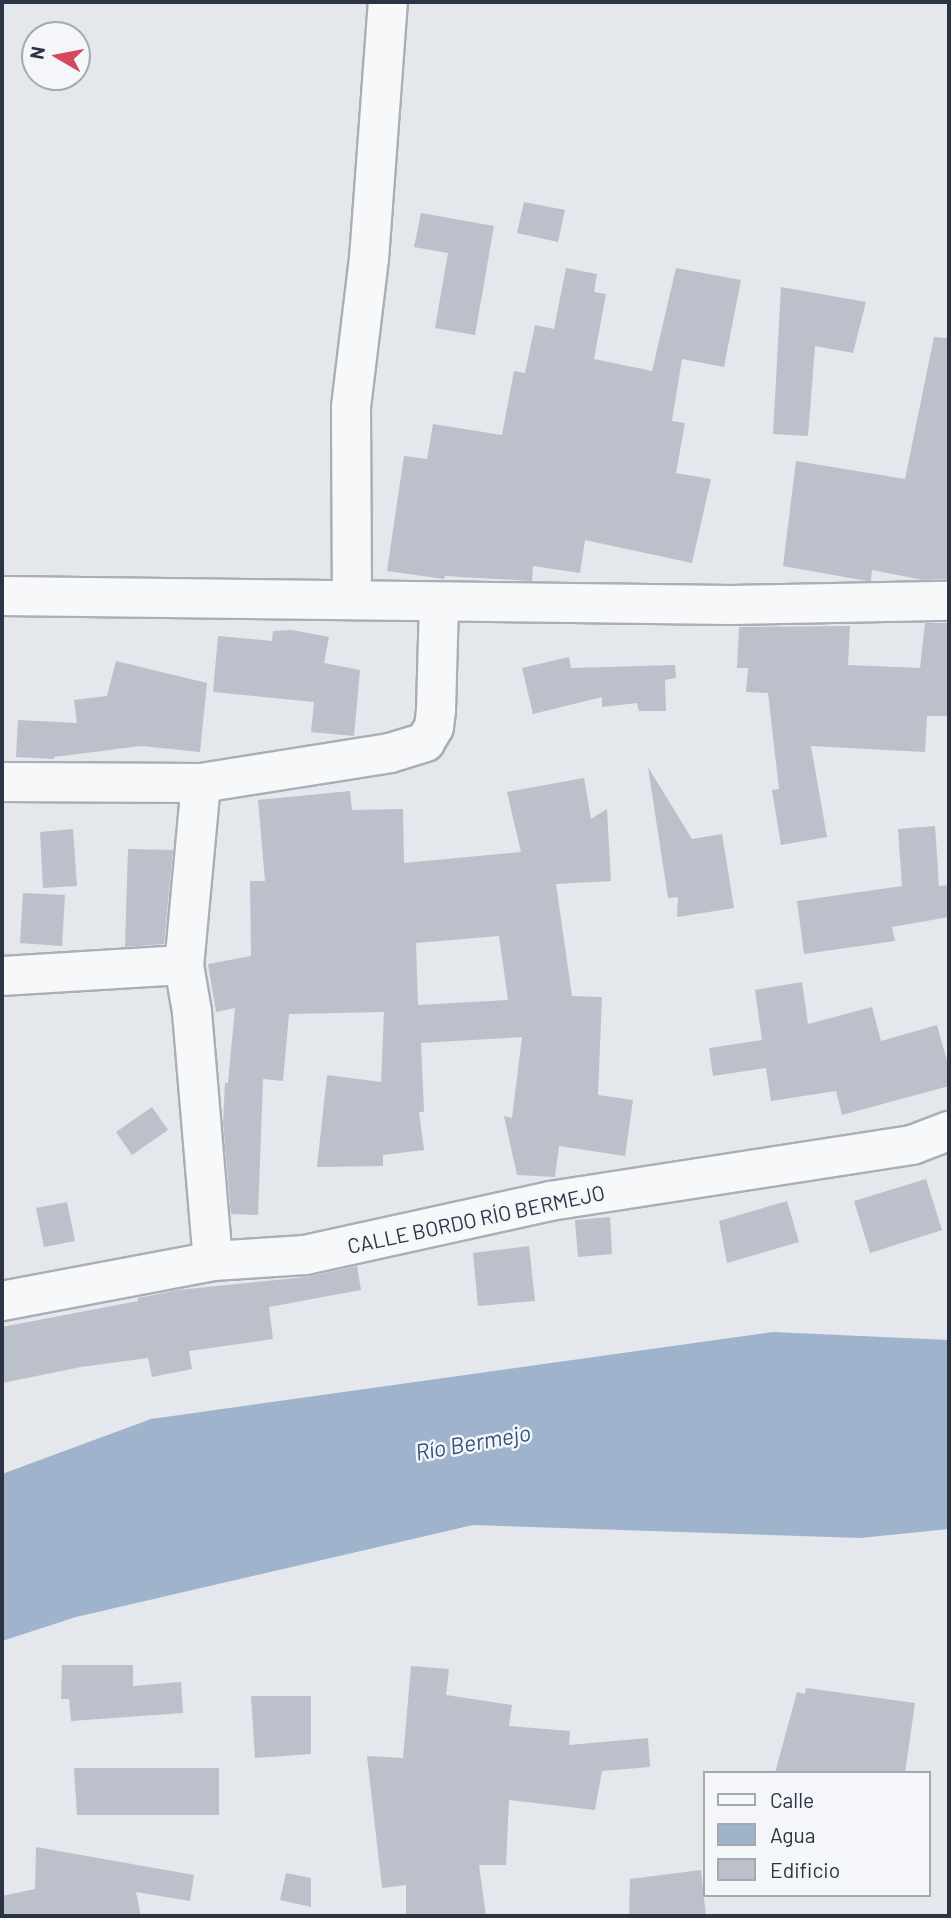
<!DOCTYPE html>
<meta charset="utf-8">
<style>
body{margin:0}
#map{position:relative;width:951px;height:1918px;overflow:hidden;background:#e4e7ec;font-family:Barlow,sans-serif}
div>[style]{position:absolute}
[style*='--x']{left:calc(var(--x)*1px);top:calc(var(--y)*1px);width:calc(var(--w)*1px);rotate:calc(var(--a)*1deg)}
.water>*{inset:0;background:#9fb4cc}
.building>*{inset:0;background:#bbc0ca}
.roads{filter:drop-shadow(2px 0 #a9aeb7) drop-shadow(-2px 0 #a9aeb7) drop-shadow(0 2px #a9aeb7) drop-shadow(0 -2px #a9aeb7)}
.minor>*{height:38px;margin:-19px;padding:0 19px;transform-origin:19px;border-radius:19px;background:#f7f8fa}
span{translate:-50% -50%;white-space:nowrap;text-align:center;line-height:1.15;-webkit-text-stroke:5px #f4f6f9;paint-order:stroke}
.street-label{font-size:21px;color:#2b3445}
.water-label{font-size:23px;color:#34527a;font-style:italic}
.frame{position:absolute;inset:0;border:4px solid #2b3445;pointer-events:none}
.legend{position:absolute;left:703px;top:1771px;width:228px;height:126px;box-sizing:border-box;background:#f4f6f9;border:2px solid #a4a8b1;margin:0;padding:9px 12px;list-style:none;font-size:21px;color:#2b3445}
.legend li{display:flex;align-items:center;gap:14px;height:35px}
.legend b{width:35px;border:2px solid #a4a8b1}
.north{position:absolute;left:21px;top:21px;width:70px;height:70px;box-sizing:border-box;background:#f4f6f9;border:2px solid #a4a8b1;border-radius:50%;rotate:280deg;font-size:19px;font-weight:700;line-height:28px;text-align:center;color:#2b3445}
.north::after{content:'';display:block;margin:auto;width:24px;height:32px;background:#d1495b;clip-path:polygon(50% 0,100% 100%,50% 72%,0 100%)}
</style>
<div id="map">
<div class="water">
<div style="clip-path:polygon(773px 1332px,949px 1340px,949px 1529px,860px 1538px,473px 1525px,76px 1617px,2px 1641px,2px 1474px,151px 1419px)"></div>
</div>
<div class="building">
<div style="clip-path:polygon(524px 202px,565px 210px,558px 242px,517px 233px)"></div>
<div style="clip-path:polygon(421px 213px,494px 226px,475px 335px,435px 328px,448px 253px,414px 247px)"></div>
<div style="clip-path:polygon(566px 268px,597px 274px,594px 292px,606px 294px,594px 359px,652px 371px,676px 268px,741px 280px,724px 367px,682px 359px,672px 421px,685px 423px,676px 473px,711px 479px,692px 563px,585px 540px,580px 573px,533px 566px,532px 581px,445px 576px,444px 579px,387px 571px,404px 456px,427px 459px,433px 424px,502px 435px,514px 371px,525px 373px,535px 325px,554px 329px)"></div>
<div style="clip-path:polygon(781px 287px,866px 302px,853px 353px,815px 346px,808px 436px,773px 434px)"></div>
<div style="clip-path:polygon(934px 337px,949px 338px,949px 579px,923px 580px,872px 570px,871px 581px,867px 581px,783px 566px,796px 461px,905px 479px)"></div>
<div style="clip-path:polygon(925px 623px,949px 623px,949px 716px,927px 716px,925px 752px,811px 746px,827px 837px,781px 845px,772px 790px,779px 789px,768px 693px,746px 692px,748px 668px,737px 668px,739px 627px,850px 626px,848px 665px,920px 668px)"></div>
<div style="clip-path:polygon(292px 630px,329px 637px,324px 663px,360px 670px,354px 736px,311px 732px,314px 702px,213px 692px,218px 636px,272px 641px,273px 631px)"></div>
<div style="clip-path:polygon(569px 657px,571px 668px,675px 665px,676px 678px,665px 680px,666px 711px,639px 711px,637px 703px,602px 707px,602px 697px,533px 714px,522px 668px)"></div>
<div style="clip-path:polygon(116px 661px,207px 683px,200px 752px,141px 746px,54px 757px,54px 759px,16px 757px,18px 720px,77px 723px,74px 700px,107px 696px)"></div>
<div style="clip-path:polygon(648px 767px,692px 839px,722px 834px,734px 908px,677px 917px,678px 897px,668px 898px)"></div>
<div style="clip-path:polygon(evenodd,584px 778px,591px 819px,607px 809px,611px 881px,556px 884px,572px 996px,602px 997px,598px 1095px,633px 1100px,625px 1156px,559px 1146px,555px 1177px,517px 1175px,504px 1116px,512px 1118px,522px 1037px,421px 1043px,424px 1112px,419px 1112px,424px 1150px,383px 1155px,383px 1166px,317px 1167px,327px 1075px,381px 1082px,384px 1012px,289px 1014px,283px 1081px,263px 1079px,258px 1215px,231px 1214px,223px 1123px,225px 1083px,228px 1083px,235px 1008px,216px 1012px,208px 964px,251px 956px,250px 881px,265px 881px,258px 800px,350px 791px,352px 810px,403px 809px,404px 863px,521px 852px,507px 792px,584px 778px,499px 936px,508px 1000px,418px 1005px,416px 943px,499px 936px)"></div>
<div style="clip-path:polygon(935px 826px,939px 886px,949px 885px,949px 917px,892px 927px,895px 941px,804px 954px,797px 901px,902px 886px,898px 829px)"></div>
<div style="clip-path:polygon(73px 829px,77px 886px,43px 888px,40px 832px)"></div>
<div style="clip-path:polygon(128px 849px,173px 850px,164px 944px,125px 947px)"></div>
<div style="clip-path:polygon(23px 893px,65px 895px,62px 946px,20px 943px)"></div>
<div style="clip-path:polygon(802px 982px,808px 1024px,872px 1007px,881px 1041px,937px 1025px,949px 1068px,949px 1086px,842px 1115px,836px 1091px,771px 1101px,766px 1068px,713px 1076px,709px 1048px,762px 1040px,755px 990px)"></div>
<div style="clip-path:polygon(152px 1107px,168px 1130px,132px 1155px,116px 1132px)"></div>
<div style="clip-path:polygon(926px 1179px,942px 1230px,870px 1253px,854px 1201px)"></div>
<div style="clip-path:polygon(787px 1201px,799px 1242px,727px 1263px,719px 1221px)"></div>
<div style="clip-path:polygon(67px 1202px,75px 1241px,44px 1247px,36px 1208px)"></div>
<div style="clip-path:polygon(610px 1217px,612px 1254px,578px 1257px,575px 1220px)"></div>
<div style="clip-path:polygon(529px 1246px,535px 1301px,478px 1306px,473px 1253px)"></div>
<div style="clip-path:polygon(357px 1266px,361px 1290px,269px 1307px,273px 1339px,189px 1351px,192px 1369px,152px 1377px,148px 1358px,81px 1367px,2px 1383px,2px 1327px,138px 1301px,138px 1298px,178px 1290px,306px 1277px)"></div>
<div style="clip-path:polygon(62px 1665px,133px 1665px,133px 1686px,181px 1682px,183px 1713px,71px 1721px,69px 1699px,61px 1699px)"></div>
<div style="clip-path:polygon(411px 1666px,449px 1669px,446px 1695px,512px 1705px,509px 1726px,570px 1731px,569px 1745px,648px 1738px,650px 1767px,602px 1771px,595px 1810px,509px 1800px,506px 1865px,479px 1865px,486px 1916px,406px 1916px,406px 1885px,382px 1888px,367px 1756px,403px 1758px)"></div>
<div style="clip-path:polygon(806px 1688px,915px 1703px,905px 1773px,775px 1773px,797px 1692px,805px 1694px)"></div>
<div style="clip-path:polygon(251px 1696px,311px 1696px,311px 1754px,255px 1758px)"></div>
<div style="clip-path:polygon(74px 1768px,219px 1768px,219px 1815px,77px 1815px)"></div>
<div style="clip-path:polygon(36px 1847px,194px 1875px,190px 1901px,136px 1892px,141px 1916px,2px 1916px,2px 1896px,35px 1889px)"></div>
<div style="clip-path:polygon(701px 1870px,706px 1916px,629px 1916px,630px 1879px)"></div>
<div style="clip-path:polygon(286px 1873px,311px 1878px,311px 1907px,280px 1900px)"></div>
</div>
<div class="roads">
<div class="minor">
<div style="--x:2;--y:596;--w:729;--a:0.71"></div>
<div style="--x:731;--y:605;--w:218;--a:-1.1"></div>
<div style="--x:352;--y:600;--w:193;--a:-90.3"></div>
<div style="--x:351;--y:407;--w:149;--a:-83.1"></div>
<div style="--x:369;--y:259;--w:258;--a:-85.8"></div>
<div style="--x:2;--y:782;--w:199;--a:0.3"></div>
<div style="--x:201;--y:783;--w:191;--a:-9"></div>
<div style="--x:390;--y:753;--w:37;--a:-17"></div>
<div style="--x:425;--y:742;--w:17;--a:-59"></div>
<div style="--x:434;--y:727;--w:17;--a:-83"></div>
<div style="--x:436;--y:710;--w:108;--a:-88.4"></div>
<div style="--x:201;--y:783;--w:183;--a:95.3"></div>
<div style="--x:184;--y:965;--w:48;--a:80.3"></div>
<div style="--x:192;--y:1012;--w:250;--a:85.2"></div>
<div style="--x:2;--y:976;--w:182;--a:-3.5"></div>
<div style="--x:2;--y:1301;--w:215;--a:-10.7"></div>
<div style="--x:213;--y:1261;--w:92;--a:-3.7"></div>
<div style="--x:305;--y:1255;--w:251;--a:-12.4"></div>
<div style="--x:550;--y:1201;--w:366;--a:-8.8"></div>
<div style="--x:912;--y:1145;--w:40;--a:-21"></div>
</div>
</div>
<div class="street-label">
<span style="left:476px;top:1219px;rotate:-12deg">CALLE BORDO RÍO BERMEJO</span>
</div>
<div class="water-label">
<span style="left:473px;top:1442px;rotate:-10deg">Río Bermejo</span>
</div>
<div class="frame"></div>
<ul class="legend">
<li><b style="height:9px;background:#f7f8fa"></b>Calle</li>
<li><b style="height:19px;background:#9fb4cc"></b>Agua</li>
<li><b style="height:19px;background:#bbc0ca"></b>Edificio</li>
</ul>
<div class="north">N</div>
</div>
